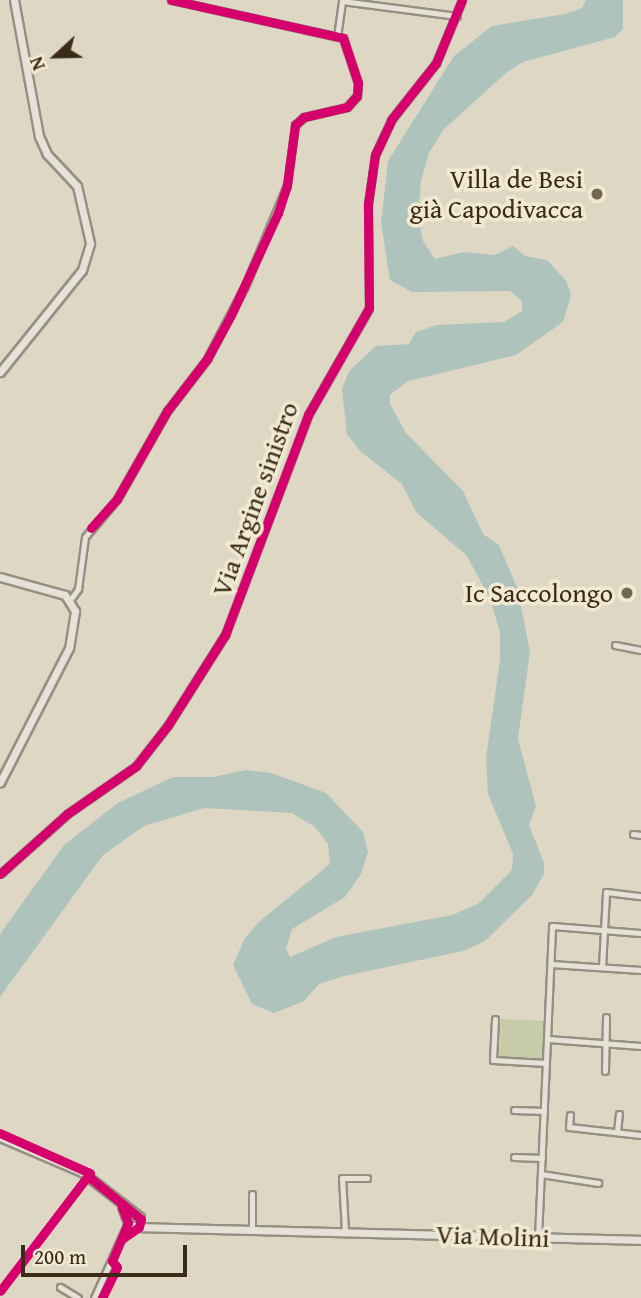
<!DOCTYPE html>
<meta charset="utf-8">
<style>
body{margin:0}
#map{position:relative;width:641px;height:1298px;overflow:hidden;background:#ded7c4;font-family:"Gentium Book Plus",serif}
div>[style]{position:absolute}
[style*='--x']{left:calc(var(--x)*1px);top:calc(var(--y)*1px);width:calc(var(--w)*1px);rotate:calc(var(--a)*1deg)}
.green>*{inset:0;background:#c7cba7}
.water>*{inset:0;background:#aec3bc}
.roads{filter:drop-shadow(2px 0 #959082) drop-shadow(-2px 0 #959082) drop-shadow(0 2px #959082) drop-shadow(0 -2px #959082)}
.street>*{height:5px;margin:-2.5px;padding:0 2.5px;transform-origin:2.5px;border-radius:2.5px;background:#e6e2d8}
.secondary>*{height:7px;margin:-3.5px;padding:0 3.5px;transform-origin:3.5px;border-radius:3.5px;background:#e6e2d8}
.cycleway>*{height:9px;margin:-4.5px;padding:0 4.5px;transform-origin:4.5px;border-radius:4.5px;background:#d6006c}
.dots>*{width:19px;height:19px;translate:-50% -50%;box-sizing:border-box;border:4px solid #f1e9d2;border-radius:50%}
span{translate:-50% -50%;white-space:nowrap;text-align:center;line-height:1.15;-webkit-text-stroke:7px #f1e9d2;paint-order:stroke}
.poi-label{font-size:26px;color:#3a2b18}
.right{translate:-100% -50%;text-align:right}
.street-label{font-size:26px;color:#3a2b18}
.north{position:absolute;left:21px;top:21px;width:70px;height:70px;-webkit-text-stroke:5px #f1e9d2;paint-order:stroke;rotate:248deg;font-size:19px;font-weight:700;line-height:28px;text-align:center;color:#3a2b18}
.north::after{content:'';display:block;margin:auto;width:24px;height:32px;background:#3a2b18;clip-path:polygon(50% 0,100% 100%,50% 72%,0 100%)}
.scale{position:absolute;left:21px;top:1245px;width:166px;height:32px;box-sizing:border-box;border:4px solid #3a2b18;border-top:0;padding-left:9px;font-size:21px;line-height:24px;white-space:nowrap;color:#3a2b18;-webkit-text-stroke:5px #f1e9d2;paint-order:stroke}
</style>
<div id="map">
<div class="green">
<div style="clip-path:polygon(501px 1019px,544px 1021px,542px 1059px,499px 1057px)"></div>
</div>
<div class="water">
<div style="clip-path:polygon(586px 0,623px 0,623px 29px,615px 37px,523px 62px,507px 72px,443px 130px,429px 153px,421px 181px,418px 218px,423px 241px,435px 259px,464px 252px,495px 255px,513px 246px,525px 256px,547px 260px,567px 282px,571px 296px,563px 322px,516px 355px,408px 381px,390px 395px,390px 404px,406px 433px,463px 491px,483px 534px,499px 545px,518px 590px,530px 652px,518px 739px,536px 806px,529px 825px,544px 863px,544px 874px,532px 895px,485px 941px,463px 951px,344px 976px,319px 984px,304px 1001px,274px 1013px,252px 1004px,233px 965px,245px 938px,260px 921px,330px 864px,328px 844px,315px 827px,292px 813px,204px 808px,144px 826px,103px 855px,0 997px,0 934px,65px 844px,118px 803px,173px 777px,213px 777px,246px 770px,271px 773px,326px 793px,363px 832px,368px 852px,361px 874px,345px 897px,292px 929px,286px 949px,290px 957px,336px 937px,452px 915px,478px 904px,512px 870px,513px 854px,488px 794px,486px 758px,500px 660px,500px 632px,490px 599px,467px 556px,416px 512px,402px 484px,361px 452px,347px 434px,342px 389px,349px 371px,376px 346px,409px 344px,416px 332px,437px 325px,504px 322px,522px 311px,522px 301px,510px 291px,412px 292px,390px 280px,381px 223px,388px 161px,454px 56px,492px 26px,565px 14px,582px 8px)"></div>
</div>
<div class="roads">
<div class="street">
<div style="--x:337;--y:37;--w:36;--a:-82"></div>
<div style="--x:342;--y:1;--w:116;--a:7.4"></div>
<div style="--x:70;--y:600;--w:14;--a:-54"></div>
<div style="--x:78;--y:589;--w:52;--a:-82.3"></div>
<div style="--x:85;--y:537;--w:50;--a:-49.9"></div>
<div style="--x:117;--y:499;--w:101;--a:-60.4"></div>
<div style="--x:167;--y:411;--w:66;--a:-52.4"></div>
<div style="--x:207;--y:359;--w:82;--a:-62.5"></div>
<div style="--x:245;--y:286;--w:109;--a:-67.4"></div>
<div style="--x:287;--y:185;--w:61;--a:-82.4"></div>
<div style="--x:295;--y:125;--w:12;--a:-42"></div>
<div style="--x:304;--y:117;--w:44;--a:-13.1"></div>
<div style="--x:347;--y:107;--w:15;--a:-48"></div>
<div style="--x:357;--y:96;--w:13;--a:-86"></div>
<div style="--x:358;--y:83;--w:47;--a:-108.4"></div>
<div style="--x:343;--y:38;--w:176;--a:-167.5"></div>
<div style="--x:615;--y:645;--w:26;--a:11"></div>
<div style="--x:633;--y:834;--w:8;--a:7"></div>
<div style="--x:0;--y:874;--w:90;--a:-41.8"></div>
<div style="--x:67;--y:814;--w:84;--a:-34.8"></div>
<div style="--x:136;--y:766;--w:52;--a:-52"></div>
<div style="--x:168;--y:725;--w:107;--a:-57.7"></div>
<div style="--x:225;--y:635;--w:235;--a:-69.3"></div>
<div style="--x:308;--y:415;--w:123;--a:-60.3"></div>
<div style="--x:369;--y:308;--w:104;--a:-90.6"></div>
<div style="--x:368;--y:204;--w:49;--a:-81.9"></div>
<div style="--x:375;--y:155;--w:38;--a:-65"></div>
<div style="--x:391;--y:120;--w:73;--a:-51.7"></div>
<div style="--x:436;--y:63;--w:68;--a:-67.6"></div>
<div style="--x:551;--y:964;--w:90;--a:3.8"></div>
<div style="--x:602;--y:967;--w:75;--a:-86.9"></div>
<div style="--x:606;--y:892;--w:35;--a:7"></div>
<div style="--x:495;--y:1019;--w:41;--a:92.8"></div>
<div style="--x:493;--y:1060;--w:53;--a:3.2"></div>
<div style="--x:548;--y:1039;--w:93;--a:4.3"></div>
<div style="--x:605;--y:1071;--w:54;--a:-88.9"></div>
<div style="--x:514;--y:1110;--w:30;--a:2"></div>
<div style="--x:570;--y:1115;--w:12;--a:95"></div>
<div style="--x:569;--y:1127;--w:72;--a:6.3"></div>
<div style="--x:617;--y:1132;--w:18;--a:-84"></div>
<div style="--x:514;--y:1157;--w:28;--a:2"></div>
<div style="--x:541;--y:1174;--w:58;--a:9"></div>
<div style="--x:252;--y:1194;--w:34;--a:90"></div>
<div style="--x:345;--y:1231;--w:53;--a:-93.2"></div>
<div style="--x:342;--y:1178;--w:25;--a:0"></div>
<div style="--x:538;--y:1237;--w:311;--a:-87.4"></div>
<div style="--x:552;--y:926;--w:89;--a:4.5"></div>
<div style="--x:60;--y:1287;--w:21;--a:31"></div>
<div style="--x:94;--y:1298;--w:82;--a:-65.6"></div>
</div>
<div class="secondary">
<div style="--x:0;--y:372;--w:131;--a:-51.2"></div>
<div style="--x:82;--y:270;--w:28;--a:-73"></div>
<div style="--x:90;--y:243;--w:58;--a:-102.8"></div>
<div style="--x:77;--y:186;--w:44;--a:-133.2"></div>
<div style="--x:47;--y:154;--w:20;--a:-114"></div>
<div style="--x:39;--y:136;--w:138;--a:-100.4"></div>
<div style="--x:0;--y:577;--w:67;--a:15.5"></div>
<div style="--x:65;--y:595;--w:19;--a:58"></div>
<div style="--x:75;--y:611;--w:37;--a:99"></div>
<div style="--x:69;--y:648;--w:151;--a:117.2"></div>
<div style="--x:0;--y:1137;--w:89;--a:23.1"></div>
<div style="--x:82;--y:1172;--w:73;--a:37.8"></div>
<div style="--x:140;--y:1217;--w:10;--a:96"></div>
<div style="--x:139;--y:1227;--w:10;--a:-169"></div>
<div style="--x:129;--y:1225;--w:19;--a:-111"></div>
<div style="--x:139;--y:1227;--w:502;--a:1.48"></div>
</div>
</div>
<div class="cycleway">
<div style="--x:91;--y:528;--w:39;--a:-48"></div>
<div style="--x:117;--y:499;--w:101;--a:-60.4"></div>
<div style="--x:167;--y:411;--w:66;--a:-52.4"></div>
<div style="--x:207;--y:359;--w:50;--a:-61.4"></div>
<div style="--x:231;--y:315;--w:112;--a:-65.3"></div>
<div style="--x:278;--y:213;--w:29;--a:-72"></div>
<div style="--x:287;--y:185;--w:61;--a:-82.4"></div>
<div style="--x:295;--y:125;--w:12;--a:-42"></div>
<div style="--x:304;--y:117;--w:44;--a:-13.1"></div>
<div style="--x:347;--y:107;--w:15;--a:-48"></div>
<div style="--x:357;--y:96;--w:13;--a:-86"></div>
<div style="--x:358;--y:83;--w:47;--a:-108.4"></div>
<div style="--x:343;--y:38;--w:176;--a:-167.5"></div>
<div style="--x:0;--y:874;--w:90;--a:-41.8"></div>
<div style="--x:67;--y:814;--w:84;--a:-34.8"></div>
<div style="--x:136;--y:766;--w:52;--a:-52"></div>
<div style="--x:168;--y:725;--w:107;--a:-57.7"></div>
<div style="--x:225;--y:635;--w:235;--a:-69.3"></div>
<div style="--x:308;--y:415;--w:123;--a:-60.3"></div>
<div style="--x:369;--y:308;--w:104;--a:-90.6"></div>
<div style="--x:368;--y:204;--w:49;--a:-81.9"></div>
<div style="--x:375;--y:155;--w:38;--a:-65"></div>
<div style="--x:391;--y:120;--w:73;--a:-51.7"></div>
<div style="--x:436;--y:63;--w:68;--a:-67.6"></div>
<div style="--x:0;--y:1133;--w:98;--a:24"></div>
<div style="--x:90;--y:1173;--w:148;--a:127.3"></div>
<div style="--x:88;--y:1176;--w:68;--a:39.1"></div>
<div style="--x:141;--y:1219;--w:8;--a:104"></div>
<div style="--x:139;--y:1227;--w:21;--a:145"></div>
<div style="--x:102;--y:1298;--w:34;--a:-64"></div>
<div style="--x:117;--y:1267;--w:8;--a:-130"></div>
<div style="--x:112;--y:1261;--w:41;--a:-67.2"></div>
<div style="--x:128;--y:1223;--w:17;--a:-111"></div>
</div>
<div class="dots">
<div style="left:597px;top:194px;background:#736754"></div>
<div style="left:627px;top:593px;background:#736754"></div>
</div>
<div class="poi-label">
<span class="right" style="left:583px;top:194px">Villa de Besi<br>già Capodivacca</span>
<span class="right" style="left:613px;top:593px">Ic Saccolongo</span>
</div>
<div class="street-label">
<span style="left:255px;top:499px;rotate:-70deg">Via Argine sinistro</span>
<span style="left:493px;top:1236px;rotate:2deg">Via Molini</span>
</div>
<div class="north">N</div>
<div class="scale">200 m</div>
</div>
